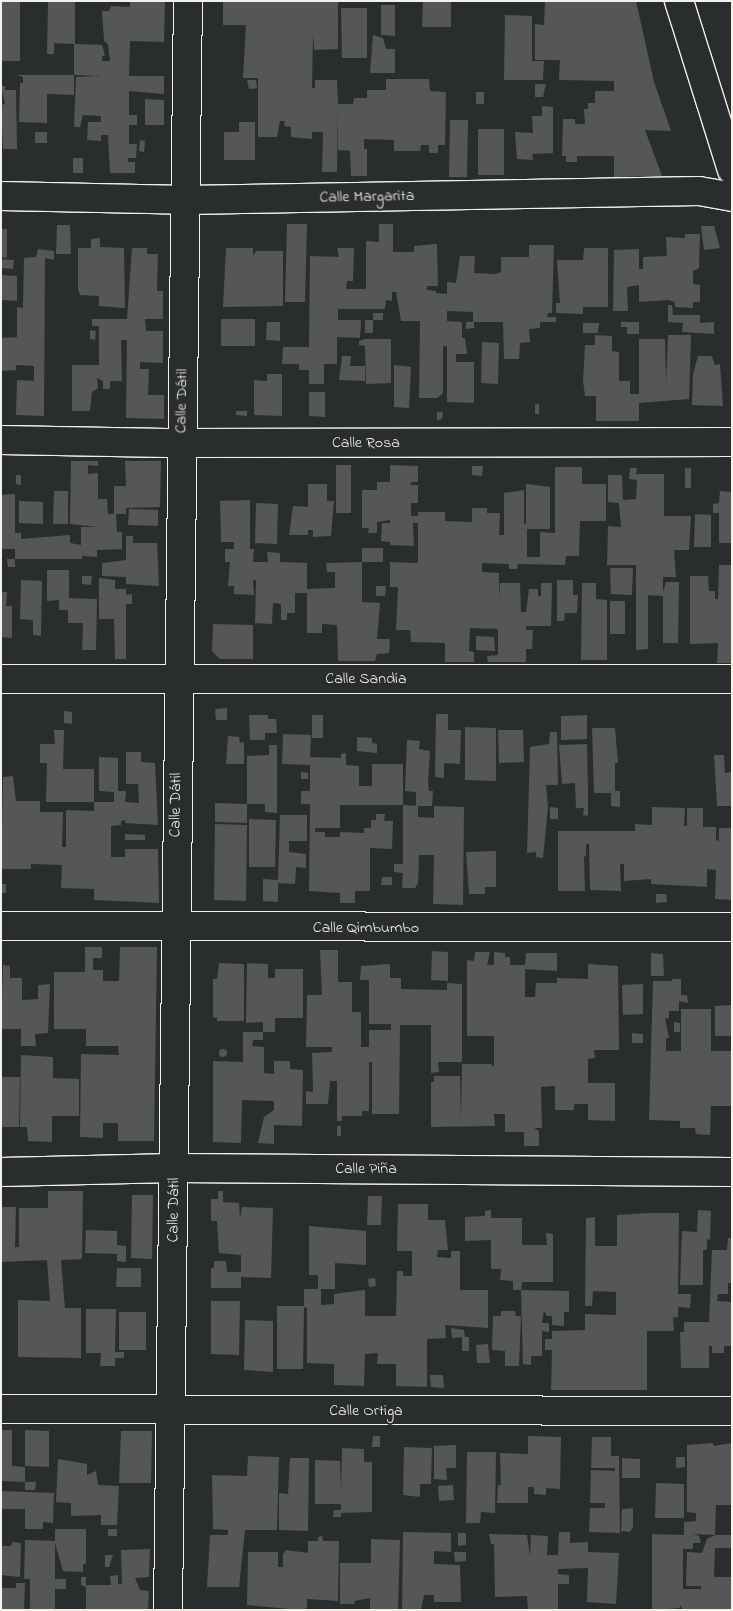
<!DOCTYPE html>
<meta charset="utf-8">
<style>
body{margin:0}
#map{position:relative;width:733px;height:1611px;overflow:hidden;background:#2a2d2e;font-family:"Indie Flower",sans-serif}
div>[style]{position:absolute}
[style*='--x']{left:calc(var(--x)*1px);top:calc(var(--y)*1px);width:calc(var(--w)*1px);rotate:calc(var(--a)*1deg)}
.building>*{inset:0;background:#555756}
.round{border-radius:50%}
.roads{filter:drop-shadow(1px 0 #f4f1e8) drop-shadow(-1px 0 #f4f1e8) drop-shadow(0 1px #f4f1e8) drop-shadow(0 -1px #f4f1e8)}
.minor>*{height:28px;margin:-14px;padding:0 14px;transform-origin:14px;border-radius:14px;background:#2a2d2e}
.tertiary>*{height:28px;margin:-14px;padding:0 14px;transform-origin:14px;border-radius:14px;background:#2a2d2e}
span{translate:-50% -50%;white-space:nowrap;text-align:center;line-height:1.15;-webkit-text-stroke:4px #2a2d2e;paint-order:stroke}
.street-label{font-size:16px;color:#f4f1e8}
.frame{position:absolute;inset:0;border:2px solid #f4f1e8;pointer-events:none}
</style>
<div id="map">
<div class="building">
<div style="clip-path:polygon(1px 1px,20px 1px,20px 61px,1px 61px)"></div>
<div style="clip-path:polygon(48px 1px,75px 1px,75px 44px,102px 45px,105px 56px,102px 56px,102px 61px,110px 61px,108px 44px,104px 41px,102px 11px,109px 11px,111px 6px,130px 7px,130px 1px,165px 1px,164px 42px,130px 41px,129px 76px,164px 76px,164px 94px,129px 91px,129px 115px,137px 115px,137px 125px,129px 125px,129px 144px,137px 144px,136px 158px,128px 158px,128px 162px,135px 162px,135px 173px,110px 173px,108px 135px,101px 135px,101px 141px,87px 140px,88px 122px,101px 122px,101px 116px,83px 115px,80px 127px,74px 127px,76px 77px,102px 76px,74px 75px,74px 44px,54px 43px,54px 54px,47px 54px)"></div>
<div style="clip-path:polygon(223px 1px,338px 1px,338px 49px,314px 50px,313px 32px,312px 88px,315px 88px,315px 80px,337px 80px,338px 104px,353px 104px,354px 98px,367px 98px,367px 90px,386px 90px,386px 79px,429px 79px,430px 91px,446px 92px,445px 145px,438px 145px,438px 153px,429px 153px,429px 145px,421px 145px,420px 151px,394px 151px,394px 140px,364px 139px,364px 149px,367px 149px,367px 176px,351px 176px,350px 151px,338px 150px,338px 104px,337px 172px,322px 172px,323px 132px,312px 132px,312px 139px,291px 137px,291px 127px,284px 126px,285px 121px,280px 121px,277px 137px,258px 137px,258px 78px,243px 78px,246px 25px,223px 25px)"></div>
<div style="clip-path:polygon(423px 1px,451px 1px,451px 27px,422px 27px)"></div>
<div style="clip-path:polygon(545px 1px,636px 1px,654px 82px,671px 131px,645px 130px,662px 176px,614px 177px,614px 156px,577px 156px,577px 162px,566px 162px,566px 156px,562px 156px,563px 119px,575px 119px,575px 124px,585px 124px,584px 109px,588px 109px,588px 103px,595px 103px,595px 91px,614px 91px,614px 81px,559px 80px,560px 60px,535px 60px,535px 24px,544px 25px)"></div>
<div style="clip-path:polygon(381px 5px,395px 5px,395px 36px,381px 35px)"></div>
<div style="clip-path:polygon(341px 8px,367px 8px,367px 58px,342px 58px)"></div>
<div style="clip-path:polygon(505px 15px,532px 16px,532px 61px,544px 61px,543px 80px,504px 80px)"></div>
<div style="clip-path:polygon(373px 35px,383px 38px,386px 49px,395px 49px,395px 73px,370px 73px)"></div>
<div style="clip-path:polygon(17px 75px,74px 75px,74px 95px,47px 94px,47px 123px,19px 122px,20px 83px,23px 83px,23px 77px)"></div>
<div style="clip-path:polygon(247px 80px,256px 80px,257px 88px,249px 89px)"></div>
<div style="clip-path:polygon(535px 84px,546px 84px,543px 97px,535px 97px)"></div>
<div style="clip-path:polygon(1px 86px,5px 86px,5px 90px,16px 90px,17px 149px,3px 149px,1px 105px,5px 104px)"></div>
<div style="clip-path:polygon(476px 92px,484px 92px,484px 104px,476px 104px)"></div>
<div style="clip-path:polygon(145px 99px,164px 100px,164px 125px,145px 125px)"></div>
<div style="clip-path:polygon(542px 106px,553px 107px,553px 153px,532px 154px,533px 160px,517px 159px,515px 132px,533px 133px,532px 116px,542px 116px)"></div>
<div style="clip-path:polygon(450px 120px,468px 120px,467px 177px,449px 177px)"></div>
<div style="clip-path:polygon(239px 122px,255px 122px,255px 160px,224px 160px,224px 132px,239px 132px)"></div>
<div style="clip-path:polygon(478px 129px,504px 129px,504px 175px,478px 175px)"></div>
<div style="clip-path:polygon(35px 132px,47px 132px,47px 143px,35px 143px)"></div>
<div style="clip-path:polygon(140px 140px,145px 141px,144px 152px,139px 151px)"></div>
<div style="clip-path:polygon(73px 158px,83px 158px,83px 173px,73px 173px)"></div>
<div style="clip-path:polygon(287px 224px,307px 224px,305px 302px,285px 302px)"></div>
<div style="clip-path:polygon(379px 224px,393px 224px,393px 252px,414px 252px,414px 246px,437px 244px,438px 286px,427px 286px,427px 290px,436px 291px,436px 293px,447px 294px,447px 282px,456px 283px,460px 256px,475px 256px,474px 273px,495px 274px,501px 272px,501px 257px,529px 257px,529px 245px,554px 245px,552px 313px,548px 313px,547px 317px,556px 317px,556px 322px,540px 322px,540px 328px,529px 329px,530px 342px,520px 343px,519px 359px,504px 359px,503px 322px,474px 322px,474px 328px,466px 329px,466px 322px,473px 322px,473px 312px,447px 311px,447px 321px,462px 322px,462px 338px,465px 338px,467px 354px,456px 354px,456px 362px,474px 362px,474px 403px,447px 402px,447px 346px,443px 346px,443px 393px,437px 398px,419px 398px,420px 321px,401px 321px,396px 292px,392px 292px,392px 301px,386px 300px,385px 309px,338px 309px,338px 320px,361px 320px,360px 338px,337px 337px,337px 364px,324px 364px,324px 384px,309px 384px,309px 370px,299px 370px,299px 364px,282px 364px,283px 347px,309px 347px,310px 256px,339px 257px,337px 248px,354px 248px,353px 281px,347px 281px,346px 289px,366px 289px,366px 241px,379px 242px)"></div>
<div style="clip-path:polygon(57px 225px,70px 225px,71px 254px,56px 254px)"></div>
<div style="clip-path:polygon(701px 226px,714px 226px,720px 248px,704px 250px)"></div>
<div style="clip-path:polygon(1px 229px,7px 229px,7px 258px,1px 257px)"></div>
<div style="clip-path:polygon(685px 234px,700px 234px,699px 268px,693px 271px,693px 284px,700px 285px,700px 302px,693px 302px,693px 308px,675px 307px,675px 302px,668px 300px,639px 302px,639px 285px,627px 287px,628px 311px,613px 311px,614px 250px,639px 249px,639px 269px,643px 269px,643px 257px,667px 256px,666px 237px,685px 238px)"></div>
<div style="clip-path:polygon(100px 238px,100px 247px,124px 248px,125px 308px,99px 306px,99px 296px,80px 295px,78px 289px,78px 248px,91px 248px,91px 239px)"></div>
<div style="clip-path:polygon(132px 248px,147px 248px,147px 254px,158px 254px,157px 291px,163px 291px,163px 319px,145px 319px,146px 331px,163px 331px,163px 363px,140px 362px,140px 369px,149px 369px,148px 395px,164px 395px,164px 419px,126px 418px,127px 340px,121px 340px,122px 381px,110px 381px,110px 389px,103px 389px,103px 381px,97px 378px,98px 388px,92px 392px,90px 411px,72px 411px,72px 365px,99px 365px,99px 326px,92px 326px,92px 319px,127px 319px)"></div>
<div style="clip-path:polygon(226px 248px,253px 248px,253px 256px,256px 251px,283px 251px,283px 306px,223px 307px)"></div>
<div style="clip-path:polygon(584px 248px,608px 248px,608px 307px,583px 307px,583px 314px,556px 313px,556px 303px,560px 303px,557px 260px,583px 260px)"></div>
<div style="clip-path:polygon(38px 249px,54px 251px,54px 260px,45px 258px,44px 416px,16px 415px,17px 380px,34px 381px,34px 366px,16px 365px,16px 370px,1px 371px,1px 338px,17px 337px,17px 307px,23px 308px,24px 258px,36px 257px)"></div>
<div style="clip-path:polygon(1px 259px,14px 260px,13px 269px,1px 268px)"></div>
<div style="clip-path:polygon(1px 275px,17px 276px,17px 301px,1px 300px)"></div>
<div style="clip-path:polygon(668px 305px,672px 305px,673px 315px,700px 315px,700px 323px,714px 322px,714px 334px,682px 332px,683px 323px,668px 322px)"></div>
<div style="clip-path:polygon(373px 313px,383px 313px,383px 320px,373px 320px,373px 333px,365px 333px,365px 320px,373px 320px)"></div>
<div style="clip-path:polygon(221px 319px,255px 319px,255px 346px,221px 346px)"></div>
<div style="clip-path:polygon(267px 322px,280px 322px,280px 341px,266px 340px)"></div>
<div style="clip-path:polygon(621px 322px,639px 322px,639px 334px,627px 334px,627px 327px,621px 327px)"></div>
<div style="clip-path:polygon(583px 323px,599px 323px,598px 333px,583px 333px)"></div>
<div style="clip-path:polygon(90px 330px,96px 331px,95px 340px,90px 339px)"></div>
<div style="clip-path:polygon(595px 335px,612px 336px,612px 351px,619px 352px,619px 381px,630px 381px,630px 394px,639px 394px,639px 339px,665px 339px,666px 384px,668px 335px,691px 335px,689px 399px,639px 403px,639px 421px,596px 421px,596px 396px,585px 396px,583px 380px,585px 345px,595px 345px)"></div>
<div style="clip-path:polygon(365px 339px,391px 339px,391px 383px,366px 384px,365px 346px,359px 345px,359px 341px)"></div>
<div style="clip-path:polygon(482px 342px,499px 343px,498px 384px,481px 383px)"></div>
<div style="clip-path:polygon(342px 356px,351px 356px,350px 366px,365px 366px,365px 381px,339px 380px)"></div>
<div style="clip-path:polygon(698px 356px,712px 356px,715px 365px,720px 364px,723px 406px,692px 405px,693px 374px)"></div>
<div style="clip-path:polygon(394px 365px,411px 367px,409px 408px,394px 407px)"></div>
<div style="clip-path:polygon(267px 374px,282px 374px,282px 416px,254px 415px,254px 380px,267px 381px)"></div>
<div style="clip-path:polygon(309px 392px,325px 392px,325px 417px,309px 416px)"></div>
<div style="clip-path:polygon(535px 404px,539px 404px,539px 414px,535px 414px)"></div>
<div style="clip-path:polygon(236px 411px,247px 411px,247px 416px,236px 415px)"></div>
<div style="clip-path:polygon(437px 412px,443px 412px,442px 419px,437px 420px)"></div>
<div style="clip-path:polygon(71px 461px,98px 461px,98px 466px,88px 465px,88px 474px,98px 473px,98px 499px,107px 499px,108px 514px,114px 514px,114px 486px,126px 486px,125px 461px,161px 461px,160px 507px,126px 508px,126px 514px,116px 514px,117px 532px,122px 532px,122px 549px,97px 550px,97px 557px,82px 556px,82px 559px,15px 559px,15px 549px,1px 549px,1px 495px,15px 494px,15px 533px,21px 533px,21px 539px,70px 535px,70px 543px,81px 545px,81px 527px,97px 527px,70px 524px)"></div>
<div style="clip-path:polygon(336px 465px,351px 465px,351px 513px,336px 513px)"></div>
<div style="clip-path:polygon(390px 465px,418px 466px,418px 482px,411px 482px,410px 485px,418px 485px,418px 503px,411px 503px,411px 516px,418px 516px,418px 512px,445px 512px,445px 521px,472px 522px,472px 508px,487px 508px,487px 513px,500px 513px,499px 535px,504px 535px,504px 493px,524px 490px,524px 524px,526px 524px,526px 484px,550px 487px,550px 529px,527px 529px,527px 557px,540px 557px,540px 532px,555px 533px,555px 467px,582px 467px,582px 484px,606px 484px,606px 521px,580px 521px,579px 556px,566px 556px,565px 565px,518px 564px,517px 569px,509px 569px,509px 564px,482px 563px,482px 572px,499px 573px,499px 600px,500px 583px,520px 583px,521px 612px,526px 612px,529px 589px,538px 589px,538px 596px,541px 596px,541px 583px,552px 583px,551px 626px,526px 626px,526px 630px,533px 630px,532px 649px,526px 649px,526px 662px,488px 662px,487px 656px,498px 655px,498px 629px,470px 628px,469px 651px,474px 652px,474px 662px,445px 662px,445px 643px,411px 642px,410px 630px,396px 630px,398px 587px,390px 587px,390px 562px,418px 563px,418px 523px,413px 523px,414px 546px,390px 545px,390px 542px,381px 541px,382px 523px,390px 523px,390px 520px,377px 522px,377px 533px,368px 533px,369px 528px,362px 528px,362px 490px,377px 490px,377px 482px,390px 482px)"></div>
<div style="clip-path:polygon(472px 466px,483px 466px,482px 476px,472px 475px)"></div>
<div style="clip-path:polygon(630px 468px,637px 468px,636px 474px,664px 474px,664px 516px,691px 516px,689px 550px,674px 550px,676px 577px,663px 577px,663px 592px,666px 582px,679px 582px,678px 643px,663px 643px,663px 596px,648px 595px,648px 649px,636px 650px,636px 565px,607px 565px,608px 526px,621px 527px,619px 503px,608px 502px,608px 475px,622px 475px,623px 500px,636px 499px,637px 480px,629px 479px)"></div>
<div style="clip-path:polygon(685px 468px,691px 468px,691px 488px,685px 488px)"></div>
<div style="clip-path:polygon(16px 475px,21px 475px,21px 485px,16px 484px)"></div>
<div style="clip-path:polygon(308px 484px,327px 484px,327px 501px,334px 501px,331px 536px,313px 537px,313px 530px,308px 530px,308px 535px,289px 535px,293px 506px,308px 507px)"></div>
<div style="clip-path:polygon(54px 491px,68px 491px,68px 524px,53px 524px)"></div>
<div style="clip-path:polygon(720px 491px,732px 492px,732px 543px,719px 543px,719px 513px,713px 513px,713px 504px,719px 503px)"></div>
<div style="clip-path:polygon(250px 500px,250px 549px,254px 549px,253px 562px,268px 562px,267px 552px,280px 553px,280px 562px,307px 563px,307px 589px,335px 588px,335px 572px,327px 572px,326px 563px,362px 562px,362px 602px,380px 603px,377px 639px,390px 639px,389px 653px,377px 654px,375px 661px,338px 661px,337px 625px,322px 624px,322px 633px,307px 633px,307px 593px,295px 593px,295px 613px,287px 613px,287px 620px,281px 620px,281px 604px,273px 603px,272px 624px,255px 623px,256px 580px,253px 580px,254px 595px,234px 594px,234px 586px,228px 586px,230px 562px,225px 562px,225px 549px,234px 549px,234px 542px,221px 542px,220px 501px)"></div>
<div style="clip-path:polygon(19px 501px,43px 502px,43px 524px,19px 523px)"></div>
<div style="clip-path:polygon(256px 503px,278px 504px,277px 544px,255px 543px)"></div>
<div style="clip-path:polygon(129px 509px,158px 510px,158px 526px,128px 525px)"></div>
<div style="clip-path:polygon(695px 514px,711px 515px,711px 547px,694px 547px)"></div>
<div style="clip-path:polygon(126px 536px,133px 536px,133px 543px,157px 543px,159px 586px,126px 584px,126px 577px,102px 576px,102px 563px,126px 560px)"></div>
<div style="clip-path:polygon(362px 548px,383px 548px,383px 562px,362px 562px)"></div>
<div style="clip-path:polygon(7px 559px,15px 559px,15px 567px,8px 567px)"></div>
<div style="clip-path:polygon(719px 565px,732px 565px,732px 663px,717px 663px,718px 643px,690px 644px,690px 576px,708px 576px,709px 591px,715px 591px,715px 599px,718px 599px)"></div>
<div style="clip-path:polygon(610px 568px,633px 568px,632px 595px,611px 594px)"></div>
<div style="clip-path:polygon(47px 570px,69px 570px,69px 598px,97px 599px,96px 650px,82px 650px,83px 623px,68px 623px,68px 610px,59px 610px,59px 600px,47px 601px)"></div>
<div style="clip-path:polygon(82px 576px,92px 576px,91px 585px,82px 584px)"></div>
<div style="clip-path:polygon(99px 578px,115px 580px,115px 589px,126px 589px,126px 595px,132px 594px,132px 604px,126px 604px,126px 659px,115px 659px,114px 619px,99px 619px)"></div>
<div style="clip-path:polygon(21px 580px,42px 581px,41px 636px,33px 635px,33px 620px,20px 619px)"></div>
<div style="clip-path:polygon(557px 580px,573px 580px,573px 595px,578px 595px,577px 613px,565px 613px,564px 621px,557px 621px)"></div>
<div style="clip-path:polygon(582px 583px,596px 583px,596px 599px,607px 600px,607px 660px,581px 660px)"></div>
<div style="clip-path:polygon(376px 586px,386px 586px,385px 596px,376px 596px)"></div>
<div style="clip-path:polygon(1px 592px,7px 592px,6px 606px,12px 606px,12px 638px,1px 637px)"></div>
<div style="clip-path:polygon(610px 601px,625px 601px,625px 634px,610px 634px)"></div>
<div style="clip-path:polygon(213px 624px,253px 625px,253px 659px,220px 659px,212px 651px)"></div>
<div style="clip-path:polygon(476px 636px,494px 637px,495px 651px,476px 650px)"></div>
<div style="clip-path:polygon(227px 708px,227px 720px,216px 720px,215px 709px)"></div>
<div style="clip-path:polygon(64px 711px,72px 712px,72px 724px,64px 723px)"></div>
<div style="clip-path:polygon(436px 714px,448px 714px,448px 730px,461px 730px,460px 764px,444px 763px,444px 778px,435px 777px)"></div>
<div style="clip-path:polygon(249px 715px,268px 715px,268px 719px,276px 719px,277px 733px,265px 733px,265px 740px,250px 740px)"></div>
<div style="clip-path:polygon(312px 715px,323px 715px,323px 738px,312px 738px)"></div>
<div style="clip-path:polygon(587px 715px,587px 739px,561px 740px,561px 716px)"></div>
<div style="clip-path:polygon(465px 727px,496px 728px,496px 781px,465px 780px)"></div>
<div style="clip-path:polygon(592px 728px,615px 728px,618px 763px,615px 763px,615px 791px,620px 791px,620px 807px,611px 806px,611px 793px,594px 793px)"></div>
<div style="clip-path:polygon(54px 730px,64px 730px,63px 769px,94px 769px,94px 802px,114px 802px,114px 792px,99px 791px,99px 757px,118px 758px,118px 791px,126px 791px,125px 802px,139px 803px,138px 784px,126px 784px,126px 752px,141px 752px,141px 762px,155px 763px,158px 825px,125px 823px,126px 820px,121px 821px,121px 825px,111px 826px,111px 857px,125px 857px,125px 849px,158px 849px,159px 903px,94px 900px,94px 889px,61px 888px,62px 865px,31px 864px,31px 869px,1px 869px,3px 777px,13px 776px,16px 801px,40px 801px,40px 812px,63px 812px,62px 847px,66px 847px,66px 810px,94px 811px,94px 802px,46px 802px,47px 763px,40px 763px,40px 744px,55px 744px)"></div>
<div style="clip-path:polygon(498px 730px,523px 730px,524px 762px,499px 763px)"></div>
<div style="clip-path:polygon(550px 732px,557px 732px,558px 785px,546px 785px,548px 807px,543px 858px,536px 857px,536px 852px,527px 853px,530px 747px,549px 744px)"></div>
<div style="clip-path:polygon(283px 734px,311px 735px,310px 757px,341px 758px,341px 754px,346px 753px,346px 765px,359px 766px,359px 786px,372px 786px,372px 764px,403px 764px,403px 805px,340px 805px,340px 828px,315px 828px,315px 832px,325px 832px,325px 837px,340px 837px,340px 832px,364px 833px,364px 828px,371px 828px,371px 820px,376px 820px,376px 814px,385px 814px,384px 821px,393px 821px,392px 849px,370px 848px,370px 891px,355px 891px,355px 903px,340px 903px,340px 893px,309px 891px,310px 804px,301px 804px,301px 791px,310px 791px,310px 765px,282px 764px)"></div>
<div style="clip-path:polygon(228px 736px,239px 737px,240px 743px,244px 742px,244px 764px,226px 764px)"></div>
<div style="clip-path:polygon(357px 737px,372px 738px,372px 743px,377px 744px,377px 753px,357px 751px)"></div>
<div style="clip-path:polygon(407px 740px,420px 741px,419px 749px,430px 751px,428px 783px,429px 791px,433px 791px,432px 806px,416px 806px,416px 792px,405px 791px)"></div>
<div style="clip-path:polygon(587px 744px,588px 791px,588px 816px,583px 815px,584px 808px,576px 808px,575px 783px,562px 784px,559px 745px)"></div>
<div style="clip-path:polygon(269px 745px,277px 745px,277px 813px,265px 812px,265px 804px,247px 804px,247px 756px,269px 755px)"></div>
<div style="clip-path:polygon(714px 755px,724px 755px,725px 773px,732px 772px,732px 806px,717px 806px)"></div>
<div style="clip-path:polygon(301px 772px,308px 773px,308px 779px,301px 779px)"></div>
<div style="clip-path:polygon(215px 803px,247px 804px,247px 823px,215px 822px)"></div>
<div style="clip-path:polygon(403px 805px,418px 806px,418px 817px,434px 818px,434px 806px,464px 807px,463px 905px,433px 904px,434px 855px,419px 855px,418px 883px,415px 888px,402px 888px,403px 873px,394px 872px,394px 864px,403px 864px)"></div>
<div style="clip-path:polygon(550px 807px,558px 808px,558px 819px,550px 819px)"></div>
<div style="clip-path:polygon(652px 807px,685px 808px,684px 826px,687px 826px,687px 808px,703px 808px,703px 827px,716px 827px,716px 840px,719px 841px,719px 828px,732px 828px,732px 900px,715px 899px,716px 870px,707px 869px,707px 887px,651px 884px,651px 879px,624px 881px,624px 864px,620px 864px,621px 891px,590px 890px,589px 844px,586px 844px,586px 857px,584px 856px,585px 891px,558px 891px,558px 831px,635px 831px,635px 824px,652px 825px)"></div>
<div style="clip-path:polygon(280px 815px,307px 815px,307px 841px,289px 841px,289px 852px,306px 854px,306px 868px,296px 867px,295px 884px,278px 883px,278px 902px,263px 901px,263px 879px,278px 880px)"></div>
<div style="clip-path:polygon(249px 819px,276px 820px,275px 867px,249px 867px)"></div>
<div style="clip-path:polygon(215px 824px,247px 825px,246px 901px,214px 900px)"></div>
<div style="clip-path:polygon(125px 834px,145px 835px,145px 840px,125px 840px)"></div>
<div style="clip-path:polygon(496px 851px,496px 887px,485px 887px,485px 894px,469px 894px,466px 852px)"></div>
<div style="clip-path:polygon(382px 877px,392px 877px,392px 885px,381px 885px)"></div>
<div style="clip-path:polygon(1px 884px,6px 884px,6px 893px,1px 893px)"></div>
<div style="clip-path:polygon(656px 894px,666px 894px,667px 902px,656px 903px)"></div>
<div style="clip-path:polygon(85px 947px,102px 947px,102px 958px,93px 958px,93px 970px,103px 970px,103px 981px,119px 981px,120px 947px,157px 947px,154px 1141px,118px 1141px,118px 1123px,103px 1123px,103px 1138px,80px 1137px,81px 1054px,119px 1055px,118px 1046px,86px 1046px,86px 1029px,54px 1029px,54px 972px,85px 972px)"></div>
<div style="clip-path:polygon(320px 950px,338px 950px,338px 982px,352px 982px,352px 1012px,361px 1012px,361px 1047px,369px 1047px,369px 1030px,391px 1030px,391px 1024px,369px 1024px,369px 980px,360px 980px,361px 966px,390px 964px,390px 978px,401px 978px,401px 989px,447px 990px,447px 983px,462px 984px,462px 1062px,438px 1062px,439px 1072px,431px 1073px,431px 1025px,400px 1025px,399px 1114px,372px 1114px,372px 1062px,369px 1062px,369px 1111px,362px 1111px,362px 1116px,342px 1116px,342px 1121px,337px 1121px,337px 1081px,330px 1081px,328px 1104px,306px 1104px,306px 1091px,313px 1092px,312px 1053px,332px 1052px,332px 1047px,306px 1047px,307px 995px,322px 995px)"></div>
<div style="clip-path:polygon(432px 951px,448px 952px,448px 981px,431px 980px)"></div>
<div style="clip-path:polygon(475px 952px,490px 952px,487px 965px,494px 965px,494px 952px,505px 953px,505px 957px,510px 957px,510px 965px,525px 965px,526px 953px,557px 953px,557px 971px,525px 969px,525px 997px,535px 997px,536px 983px,557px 983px,557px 978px,588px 979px,588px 964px,618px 966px,619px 1050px,594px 1050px,595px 1058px,588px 1059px,588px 1083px,615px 1083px,615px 1121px,588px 1120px,588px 1104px,574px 1104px,574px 1110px,555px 1110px,555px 1086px,541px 1087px,542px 1128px,534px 1128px,539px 1131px,539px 1146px,524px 1146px,524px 1132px,505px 1132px,505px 1114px,494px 1114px,495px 1126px,431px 1127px,431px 1082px,434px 1082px,434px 1076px,460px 1076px,461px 1120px,462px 1064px,491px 1064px,494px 1067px,494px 1036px,467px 1036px,467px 960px,474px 961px)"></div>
<div style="clip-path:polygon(651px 953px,663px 954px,664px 976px,651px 976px)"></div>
<div style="clip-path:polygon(219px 963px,244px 964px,244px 1021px,217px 1021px,217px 1017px,213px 1018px,213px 979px,217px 979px)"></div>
<div style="clip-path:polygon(247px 963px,268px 964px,268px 978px,275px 978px,275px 969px,303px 969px,303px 1018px,275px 1018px,275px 1032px,263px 1032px,263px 1022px,246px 1023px)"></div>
<div style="clip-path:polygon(3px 965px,10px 966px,10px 978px,22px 978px,22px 1000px,38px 999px,38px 985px,50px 984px,48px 1033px,35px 1034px,36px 1046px,21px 1046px,21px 1029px,1px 1029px)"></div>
<div style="clip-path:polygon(672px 979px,681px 979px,681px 995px,687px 995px,688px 1003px,679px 1001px,679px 1011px,669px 1011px,669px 1018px,665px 1018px,669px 1038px,666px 1038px,666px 1051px,681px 1051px,681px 1009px,711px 1009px,711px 1051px,732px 1051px,732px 1106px,711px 1106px,710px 1135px,696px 1134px,695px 1128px,680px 1128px,680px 1121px,649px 1120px,653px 981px,672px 981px)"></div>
<div style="clip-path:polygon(643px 984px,643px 1014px,623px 1015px,622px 985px)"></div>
<div style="clip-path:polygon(732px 1005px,732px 1036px,715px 1036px,715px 1006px)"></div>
<div style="clip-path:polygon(674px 1022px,680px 1023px,680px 1032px,674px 1032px)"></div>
<div style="clip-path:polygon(243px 1032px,263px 1032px,263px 1040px,253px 1040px,252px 1046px,264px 1047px,264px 1073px,274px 1074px,274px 1061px,290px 1061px,290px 1069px,303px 1070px,302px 1126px,274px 1125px,274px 1144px,258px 1143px,264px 1117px,274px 1110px,274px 1101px,242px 1100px,241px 1143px,213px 1142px,213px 1061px,243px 1062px)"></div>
<div style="clip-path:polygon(632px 1033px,643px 1034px,643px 1043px,632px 1043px)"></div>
<div class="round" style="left:219px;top:1049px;width:8px;height:8px"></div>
<div style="clip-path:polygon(21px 1055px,53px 1057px,53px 1078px,79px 1079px,79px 1116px,52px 1116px,52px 1142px,28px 1141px,27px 1127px,20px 1127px)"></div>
<div style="clip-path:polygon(1px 1077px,20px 1077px,19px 1127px,1px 1127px)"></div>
<div style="clip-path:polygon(337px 1126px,341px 1126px,341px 1136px,337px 1136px)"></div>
<div style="clip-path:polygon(48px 1191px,83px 1191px,82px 1259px,61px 1260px,65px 1308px,81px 1308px,81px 1358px,18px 1357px,18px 1300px,50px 1301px,47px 1260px,1px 1262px,1px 1207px,16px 1207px,15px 1247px,19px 1247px,19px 1208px,48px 1208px)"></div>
<div style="clip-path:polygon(218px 1191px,223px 1191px,223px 1202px,239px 1203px,240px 1219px,242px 1207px,273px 1208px,271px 1278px,241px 1277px,241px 1288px,211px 1288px,211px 1268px,214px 1268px,214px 1261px,226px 1261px,227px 1272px,241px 1272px,241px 1255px,219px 1253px,217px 1221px,211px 1221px,211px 1199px,218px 1199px)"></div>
<div style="clip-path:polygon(132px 1195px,153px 1195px,152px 1259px,131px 1258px)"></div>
<div style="clip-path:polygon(368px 1196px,382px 1196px,381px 1225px,367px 1225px)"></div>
<div style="clip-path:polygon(398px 1204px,428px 1204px,428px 1220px,445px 1220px,448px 1250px,438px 1250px,437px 1257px,451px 1258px,451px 1251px,460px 1251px,460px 1290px,488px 1290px,488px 1328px,445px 1325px,446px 1338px,427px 1339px,427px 1387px,396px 1386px,396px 1364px,377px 1364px,378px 1353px,365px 1354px,364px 1386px,334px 1385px,334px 1364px,307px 1363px,307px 1308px,304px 1307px,303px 1369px,277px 1369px,277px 1306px,304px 1306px,304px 1289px,318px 1289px,318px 1275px,309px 1275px,309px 1226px,366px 1231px,366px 1265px,335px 1263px,335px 1289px,321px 1289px,321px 1305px,334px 1304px,334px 1294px,365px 1290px,365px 1316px,396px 1316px,397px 1271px,403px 1271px,403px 1276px,412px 1276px,412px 1251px,397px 1251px)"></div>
<div style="clip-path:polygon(491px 1210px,491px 1218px,522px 1218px,522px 1245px,547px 1245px,546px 1233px,553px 1234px,553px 1282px,522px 1282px,521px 1290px,513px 1290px,513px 1281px,500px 1280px,501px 1269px,491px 1269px,491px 1240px,465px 1241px,465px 1217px,485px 1216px,485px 1211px)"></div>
<div style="clip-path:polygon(698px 1210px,711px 1211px,710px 1240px,707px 1239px,707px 1250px,703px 1250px,703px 1285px,680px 1285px,682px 1231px,697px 1232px)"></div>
<div style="clip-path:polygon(648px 1213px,679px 1213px,678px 1294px,691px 1294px,690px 1308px,678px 1307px,678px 1318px,673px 1317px,674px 1331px,647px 1331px,647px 1390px,551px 1390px,552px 1350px,545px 1350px,545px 1339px,552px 1339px,552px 1331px,585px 1330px,585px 1314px,616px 1315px,616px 1292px,593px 1291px,592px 1306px,585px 1306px,586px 1218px,595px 1217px,595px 1246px,617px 1246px,617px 1215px)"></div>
<div style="clip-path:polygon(86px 1230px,117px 1231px,117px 1245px,126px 1246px,126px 1262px,117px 1261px,117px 1254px,85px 1253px)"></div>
<div style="clip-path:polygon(728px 1238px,732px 1238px,732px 1283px,728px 1283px,728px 1294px,718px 1294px,717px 1301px,732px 1302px,732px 1346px,724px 1346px,724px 1353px,712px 1353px,712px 1346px,709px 1346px,709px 1368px,681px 1368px,680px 1332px,684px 1332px,684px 1322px,709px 1322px,712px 1250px,727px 1250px)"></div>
<div style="clip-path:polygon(117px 1268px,141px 1268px,141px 1287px,116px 1287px)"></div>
<div style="clip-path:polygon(375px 1278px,376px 1286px,369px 1287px,368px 1279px)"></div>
<div style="clip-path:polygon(521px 1290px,569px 1291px,569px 1312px,564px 1312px,564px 1326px,552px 1325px,552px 1316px,547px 1316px,544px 1311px,542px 1323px,549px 1323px,549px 1332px,542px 1331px,542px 1356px,531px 1356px,531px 1365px,523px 1364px)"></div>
<div style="clip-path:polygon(211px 1301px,240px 1301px,239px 1355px,211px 1354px)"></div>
<div style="clip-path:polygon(86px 1309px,116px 1309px,115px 1352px,124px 1352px,124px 1358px,115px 1358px,115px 1366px,100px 1366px,101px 1353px,86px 1353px)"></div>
<div style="clip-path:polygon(501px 1311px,515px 1311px,516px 1316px,521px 1316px,519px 1366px,505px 1366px,505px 1351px,492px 1350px,493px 1316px,501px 1316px)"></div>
<div style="clip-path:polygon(119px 1312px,146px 1312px,146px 1350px,119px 1350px)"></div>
<div style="clip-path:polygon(245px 1320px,273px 1321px,273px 1372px,244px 1370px)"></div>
<div style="clip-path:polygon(451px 1328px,464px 1330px,465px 1337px,469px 1337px,469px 1351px,462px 1351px,462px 1337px,452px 1338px)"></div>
<div style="clip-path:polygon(488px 1344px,490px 1363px,477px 1363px,476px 1345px)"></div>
<div style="clip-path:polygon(430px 1375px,443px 1375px,444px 1388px,431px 1387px)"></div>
<div style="clip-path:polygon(1px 1430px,12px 1430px,12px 1466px,25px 1467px,25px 1482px,1px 1481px)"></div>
<div style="clip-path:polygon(25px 1430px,49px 1431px,49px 1467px,25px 1466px)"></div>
<div style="clip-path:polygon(121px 1431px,152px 1431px,151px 1483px,119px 1483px)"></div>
<div style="clip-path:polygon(373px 1436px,380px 1436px,380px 1447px,372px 1447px)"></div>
<div style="clip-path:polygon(528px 1436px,561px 1437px,560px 1489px,546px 1488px,546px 1495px,534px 1494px,534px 1487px,528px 1487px,528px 1503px,497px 1503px,498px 1485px,501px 1485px,500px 1453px,528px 1454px)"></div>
<div style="clip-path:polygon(592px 1437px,611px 1437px,611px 1456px,619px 1456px,620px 1533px,589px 1532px,590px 1508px,605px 1508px,605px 1503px,590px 1503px,591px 1470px,615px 1471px,615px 1468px,591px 1468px)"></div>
<div style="clip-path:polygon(713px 1443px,714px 1446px,732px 1443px,732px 1505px,716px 1505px,715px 1535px,693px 1534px,699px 1536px,701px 1543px,693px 1543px,693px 1549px,683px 1549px,683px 1589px,701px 1589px,701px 1586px,686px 1586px,687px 1552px,702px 1553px,707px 1539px,715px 1535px,731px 1535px,732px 1548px,715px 1548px,714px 1577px,732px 1577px,732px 1609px,683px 1610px,680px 1605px,680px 1608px,652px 1610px,652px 1534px,684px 1535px,684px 1522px,696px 1521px,696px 1513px,687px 1512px,687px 1445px)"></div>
<div style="clip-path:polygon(456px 1445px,456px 1468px,446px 1468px,447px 1480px,434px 1479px,434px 1446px)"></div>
<div style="clip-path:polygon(404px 1447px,432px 1448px,431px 1484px,420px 1484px,420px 1497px,403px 1495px)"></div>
<div style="clip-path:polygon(342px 1448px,364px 1449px,364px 1462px,372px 1462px,372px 1512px,341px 1513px,341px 1517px,333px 1517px,334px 1510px,341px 1510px,341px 1504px,315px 1504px,315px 1460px,340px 1461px,341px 1490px)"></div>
<div style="clip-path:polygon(467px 1452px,496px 1452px,495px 1513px,481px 1512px,480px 1523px,466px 1523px)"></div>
<div style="clip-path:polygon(248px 1456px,279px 1457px,277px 1530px,245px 1530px,239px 1587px,207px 1587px,210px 1535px,228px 1535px,228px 1530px,213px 1529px,212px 1475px,247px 1476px)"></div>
<div style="clip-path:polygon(676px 1457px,685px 1457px,685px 1467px,676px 1468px)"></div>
<div style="clip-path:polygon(290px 1458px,309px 1458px,308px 1531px,279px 1530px,279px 1493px,288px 1494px)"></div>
<div style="clip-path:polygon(622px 1458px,640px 1459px,640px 1478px,622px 1478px)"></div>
<div style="clip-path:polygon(58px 1459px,87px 1464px,87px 1475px,96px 1471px,98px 1485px,119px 1486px,117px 1525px,101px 1525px,101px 1515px,71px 1516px,71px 1503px,56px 1502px)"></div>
<div style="clip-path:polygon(25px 1482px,36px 1482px,35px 1490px,25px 1490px)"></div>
<div style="clip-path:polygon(656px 1483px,684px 1484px,684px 1518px,655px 1518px)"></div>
<div style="clip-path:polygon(453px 1485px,454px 1500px,439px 1501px,438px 1486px)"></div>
<div style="clip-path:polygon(1px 1491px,54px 1493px,53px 1523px,43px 1522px,43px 1529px,25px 1529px,25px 1509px,1px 1509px)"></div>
<div style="clip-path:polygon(633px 1508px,633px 1527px,630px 1532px,621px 1531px,622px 1509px)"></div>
<div style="clip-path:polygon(55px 1529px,86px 1529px,86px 1564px,83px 1564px,83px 1572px,63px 1571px,55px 1543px,55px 1579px,66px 1579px,66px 1589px,55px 1589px,55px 1610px,30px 1610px,30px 1579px,24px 1579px,25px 1540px,55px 1541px)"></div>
<div style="clip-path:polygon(108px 1529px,117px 1529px,117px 1536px,108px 1536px)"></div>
<div style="clip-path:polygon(403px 1532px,451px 1533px,451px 1552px,434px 1551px,434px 1564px,460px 1565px,461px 1602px,434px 1602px,434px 1595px,424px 1595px,421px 1610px,402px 1610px)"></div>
<div style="clip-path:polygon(559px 1532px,570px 1532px,570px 1543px,588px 1542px,588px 1552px,619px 1553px,616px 1604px,587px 1602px,588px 1568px,558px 1569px,558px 1574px,569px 1575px,569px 1584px,558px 1584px,558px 1610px,528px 1610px,527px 1596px,495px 1597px,494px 1544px,491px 1544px,489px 1534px,527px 1535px,530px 1556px,531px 1535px,548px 1536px,547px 1555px,558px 1555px)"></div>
<div style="clip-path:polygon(458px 1533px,466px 1533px,466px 1545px,458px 1546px)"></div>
<div style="clip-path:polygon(322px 1536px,323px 1541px,339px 1541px,338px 1601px,307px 1599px,307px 1608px,301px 1610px,247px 1605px,248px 1552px,278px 1552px,278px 1567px,283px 1567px,283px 1554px,286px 1550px,308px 1553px,308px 1541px,318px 1541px,318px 1537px)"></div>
<div style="clip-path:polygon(371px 1539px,400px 1540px,398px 1610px,370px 1610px,370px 1598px,354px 1601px,355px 1604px,340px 1604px,340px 1563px,371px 1563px)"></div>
<div style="clip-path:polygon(12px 1542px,21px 1543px,20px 1577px,1px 1575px,1px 1546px,11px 1546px)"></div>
<div style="clip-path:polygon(150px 1549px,149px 1577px,135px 1578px,140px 1590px,149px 1591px,148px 1610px,86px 1610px,86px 1587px,81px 1585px,81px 1577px,86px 1577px,86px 1585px,111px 1585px,110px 1576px,118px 1575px,118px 1584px,122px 1584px,121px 1550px)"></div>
<div style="clip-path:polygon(454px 1552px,466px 1552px,466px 1561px,455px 1562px)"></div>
<div style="clip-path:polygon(105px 1555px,113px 1555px,109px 1567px,105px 1567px)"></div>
<div style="clip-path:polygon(16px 1583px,25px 1583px,24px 1610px,1px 1610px,1px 1588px,16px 1588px)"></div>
</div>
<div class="roads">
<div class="minor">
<div style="--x:1;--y:196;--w:185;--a:1.2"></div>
<div style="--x:186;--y:200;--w:513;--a:-1.01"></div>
<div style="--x:699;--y:191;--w:34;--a:10"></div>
<div style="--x:1;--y:440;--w:180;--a:1"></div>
<div style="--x:181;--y:443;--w:551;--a:-0.1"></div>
<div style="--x:1;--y:679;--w:731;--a:0"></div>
<div style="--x:1;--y:926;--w:731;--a:0.08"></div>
<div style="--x:1;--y:1172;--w:173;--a:-1.3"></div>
<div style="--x:174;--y:1168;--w:558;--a:0.41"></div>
<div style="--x:1;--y:1409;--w:731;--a:0.16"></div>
<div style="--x:168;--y:1610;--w:1609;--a:-89.29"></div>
</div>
<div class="tertiary">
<div style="--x:679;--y:1;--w:177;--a:72.6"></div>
</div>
</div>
<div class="street-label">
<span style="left:367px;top:197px;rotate:-1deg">Calle Margarita</span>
<span style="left:182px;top:401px;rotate:-89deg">Calle Dátil</span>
<span style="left:366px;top:443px">Calle Rosa</span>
<span style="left:366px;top:679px">Calle Sandía</span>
<span style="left:176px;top:805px;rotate:-89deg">Calle Dátil</span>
<span style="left:366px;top:928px">Calle Qimbumbo</span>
<span style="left:366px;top:1169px">Calle Piña</span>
<span style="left:174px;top:1210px;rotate:-89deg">Calle Dátil</span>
<span style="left:366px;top:1411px">Calle Ortiga</span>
</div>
<div class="frame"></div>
</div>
